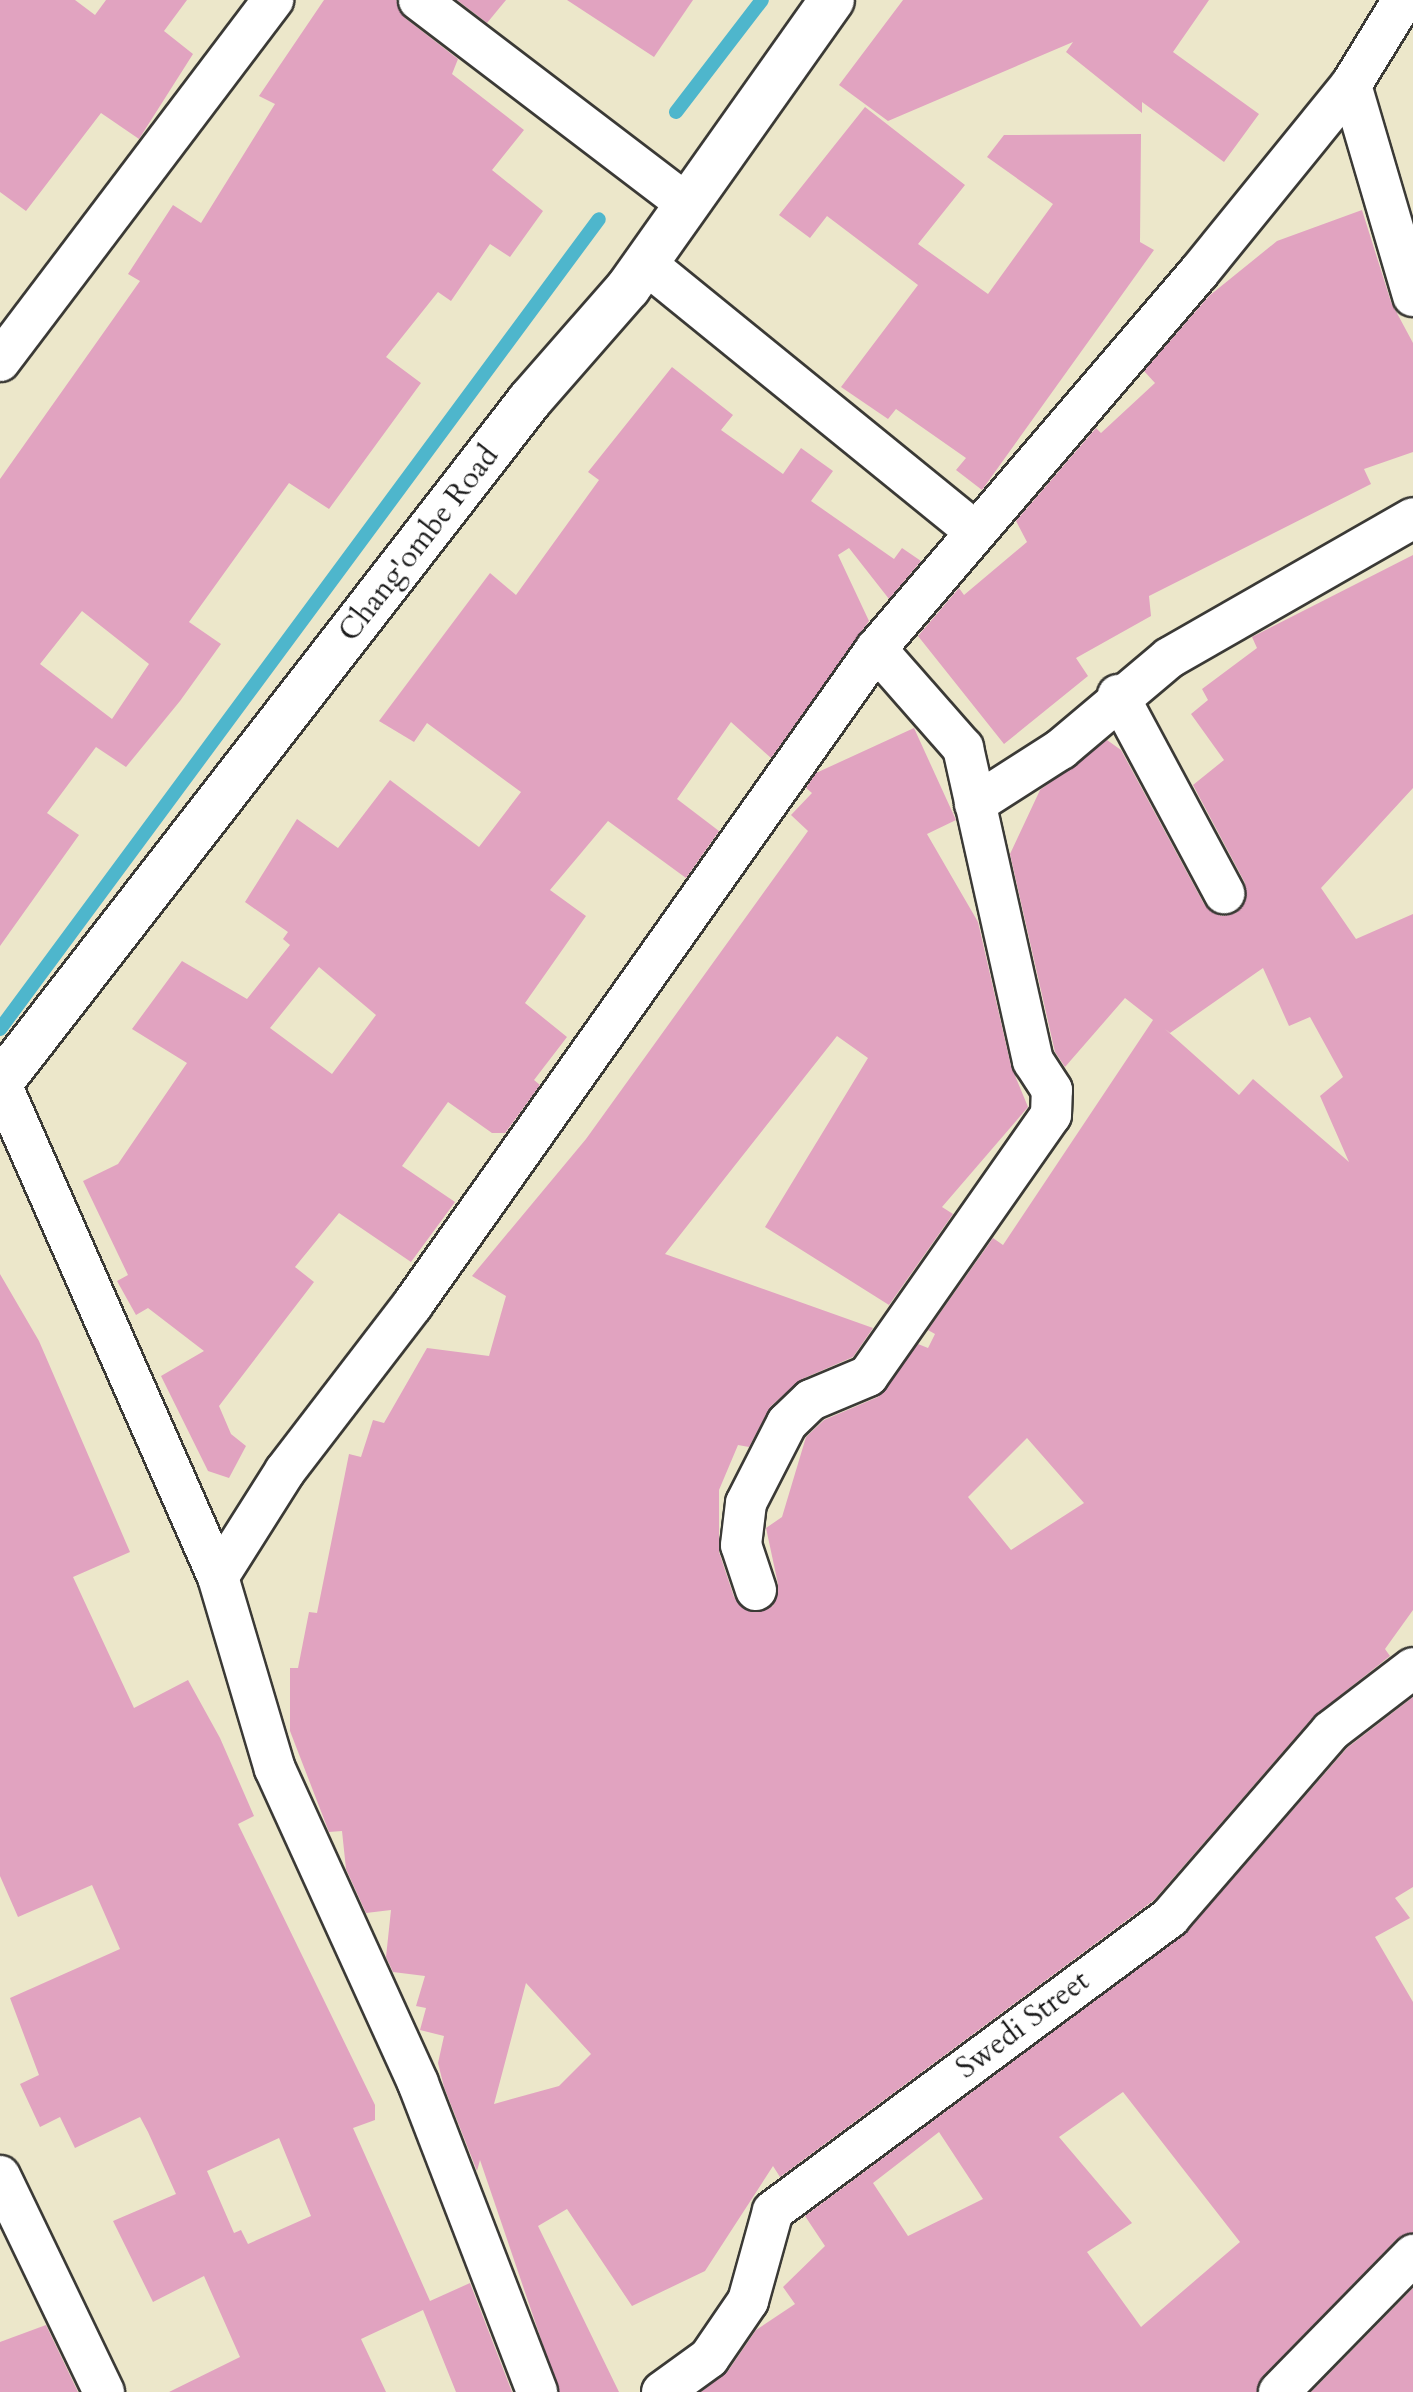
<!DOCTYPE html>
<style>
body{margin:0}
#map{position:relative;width:1413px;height:2392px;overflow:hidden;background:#ece7ca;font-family:Cardo,serif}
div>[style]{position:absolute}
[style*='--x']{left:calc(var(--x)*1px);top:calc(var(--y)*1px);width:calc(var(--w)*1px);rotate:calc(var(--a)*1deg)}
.stream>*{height:14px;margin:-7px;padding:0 7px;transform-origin:7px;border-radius:7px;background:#4eb6cc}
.building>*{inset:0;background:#e1a3c0}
.roads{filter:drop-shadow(2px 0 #3b3a36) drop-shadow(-2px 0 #3b3a36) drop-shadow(0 2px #3b3a36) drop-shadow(0 -2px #3b3a36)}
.minor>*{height:40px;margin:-20px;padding:0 20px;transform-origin:20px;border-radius:20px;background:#fff}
.tertiary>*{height:44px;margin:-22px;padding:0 22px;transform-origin:22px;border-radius:22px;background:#fff}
span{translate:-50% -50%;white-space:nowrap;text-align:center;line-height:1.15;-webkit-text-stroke:6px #fff;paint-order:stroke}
.street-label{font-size:30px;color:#1c1c1c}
</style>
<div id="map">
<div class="stream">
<div style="--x:676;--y:112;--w:141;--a:-52.5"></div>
<div style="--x:0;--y:1029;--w:1007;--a:-53.52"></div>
</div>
<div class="building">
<div style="clip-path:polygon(0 0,75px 0,95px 15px,106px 0,187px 0,164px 31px,193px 54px,139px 139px,101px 113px,26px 211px,0 192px)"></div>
<div style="clip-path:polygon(evenodd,324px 0,396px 0,405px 18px,458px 59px,452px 74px,524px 130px,492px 170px,543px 211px,510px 257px,490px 244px,451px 301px,438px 292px,386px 357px,421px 383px,329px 509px,289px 483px,189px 622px,221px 644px,180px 701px,126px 767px,96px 747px,47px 813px,79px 835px,0 946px,0 479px,140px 281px,128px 274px,173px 205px,201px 223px,275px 104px,259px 96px,324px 0,82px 611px,149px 664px,112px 719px,40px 664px,82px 611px)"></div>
<div style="clip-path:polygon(457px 0,506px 0,487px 23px)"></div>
<div style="clip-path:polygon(567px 0,693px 0,654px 57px)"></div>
<div style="clip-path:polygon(903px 0,1209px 0,1173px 52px,1259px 114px,1224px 162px,1142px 102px,1142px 113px,1066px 52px,1073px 42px,888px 121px,839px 85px)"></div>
<div style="clip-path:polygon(865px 107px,965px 185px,918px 244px,988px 294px,1053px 204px,987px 157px,1004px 135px,1141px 134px,1140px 242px,1154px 250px,982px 490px,956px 470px,966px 458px,896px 409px,888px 419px,841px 387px,918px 285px,827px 216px,810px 238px,779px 215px)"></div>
<div style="clip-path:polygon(1362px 210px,1391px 302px,1413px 343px,1413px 452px,1364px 469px,1371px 484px,1149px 596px,1151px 616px,1076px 658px,1088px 676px,1004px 744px,918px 636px,959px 588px,964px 595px,1027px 542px,1016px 521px,1096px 428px,1101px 433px,1155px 383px,1144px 371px,1209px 296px,1277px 241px)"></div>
<div style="clip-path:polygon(evenodd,672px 367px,733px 415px,721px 430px,783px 474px,801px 448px,833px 471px,811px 501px,894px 559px,902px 548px,921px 561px,889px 599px,849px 548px,838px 555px,869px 621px,771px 758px,731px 722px,677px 799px,719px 831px,686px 878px,608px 821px,550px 890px,586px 916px,525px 1003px,567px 1037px,534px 1080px,540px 1085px,505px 1133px,492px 1133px,448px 1102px,402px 1166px,455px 1202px,411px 1262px,339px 1213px,295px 1267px,314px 1282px,219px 1406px,231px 1434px,246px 1446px,229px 1478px,208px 1471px,161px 1376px,204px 1351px,148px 1308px,136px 1315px,117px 1281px,128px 1275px,83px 1181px,118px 1164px,187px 1063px,132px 1029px,182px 961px,247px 999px,290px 945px,283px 939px,288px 932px,245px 902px,297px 819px,338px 848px,390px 780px,479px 847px,521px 792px,427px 723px,414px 742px,379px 721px,490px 573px,516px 595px,599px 480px,588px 472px,672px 367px,319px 967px,376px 1015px,332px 1074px,270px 1028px,319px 967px)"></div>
<div style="clip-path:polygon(evenodd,1413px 555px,1413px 788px,1321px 888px,1356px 939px,1413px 914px,1413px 1610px,1385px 1649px,1390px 1656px,1314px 1716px,1154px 1900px,780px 2177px,773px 2166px,705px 2271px,632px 2306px,567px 2209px,538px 2226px,619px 2392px,559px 2392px,480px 2160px,477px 2171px,444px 2087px,438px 2063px,444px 2036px,420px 2030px,426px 2008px,416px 2006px,425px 1976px,393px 1972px,386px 1957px,391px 1910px,366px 1913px,346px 1869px,342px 1831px,329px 1832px,290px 1731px,290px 1668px,298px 1668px,309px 1612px,317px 1613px,349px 1454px,361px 1457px,373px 1420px,384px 1423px,427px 1348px,489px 1356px,506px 1296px,472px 1276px,586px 1139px,808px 831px,791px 815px,812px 793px,806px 788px,816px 773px,914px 728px,956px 820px,927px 834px,978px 922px,1011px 1066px,1028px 1107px,942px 1207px,953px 1214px,889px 1305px,765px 1227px,868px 1058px,837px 1036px,665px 1254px,873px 1328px,853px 1357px,802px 1379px,771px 1406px,749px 1447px,738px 1445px,719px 1490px,719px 1552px,734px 1597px,751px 1612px,773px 1606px,778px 1584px,766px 1528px,782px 1517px,806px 1437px,824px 1420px,878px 1397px,918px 1344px,928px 1348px,935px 1334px,928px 1330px,993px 1238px,1003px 1245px,1153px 1020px,1125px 998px,1065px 1067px,1055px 1052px,1010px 854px,1040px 790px,1107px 740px,1121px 750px,1204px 904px,1222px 916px,1236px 913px,1245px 883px,1193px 785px,1224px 760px,1191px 714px,1208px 700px,1202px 689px,1257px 648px,1252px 637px,1413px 555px,1263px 968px,1289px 1026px,1310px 1017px,1343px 1077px,1320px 1096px,1349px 1162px,1253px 1079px,1239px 1095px,1165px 1029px,1170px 1033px,1263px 968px,1413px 555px,1027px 1438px,1084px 1503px,1011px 1550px,968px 1497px,1027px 1438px,1413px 555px,526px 1983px,591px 2054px,559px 2086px,494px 2104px,526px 1983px)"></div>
<div style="clip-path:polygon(evenodd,0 1274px,39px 1341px,130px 1552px,73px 1577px,134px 1708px,188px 1680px,220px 1738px,254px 1816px,238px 1824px,375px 2105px,375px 2120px,353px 2128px,430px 2301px,470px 2283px,512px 2392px,456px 2392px,423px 2310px,361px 2339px,386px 2392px,169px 2392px,240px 2357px,204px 2276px,153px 2302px,113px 2221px,176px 2194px,148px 2132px,140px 2117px,75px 2148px,60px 2117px,40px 2127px,20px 2084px,39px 2075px,10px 1998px,120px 1949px,92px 1885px,18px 1917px,0 1876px,0 1274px,279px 2138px,311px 2216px,248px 2244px,241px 2230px,234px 2233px,207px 2171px,279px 2138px)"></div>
<div style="clip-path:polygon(evenodd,1413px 1697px,1413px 1887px,1395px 1898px,1410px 1918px,1375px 1937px,1413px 2002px,1413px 2233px,1397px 2239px,1263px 2376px,1257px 2392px,701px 2392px,728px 2371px,756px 2330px,795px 2304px,783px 2287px,825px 2246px,805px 2216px,1184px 1935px,1347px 1748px,1413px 1697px,1123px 2092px,1240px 2242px,1141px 2327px,1087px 2252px,1132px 2223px,1059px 2137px,1123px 2092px,1413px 1697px,939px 2132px,983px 2199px,908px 2236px,873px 2183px,939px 2132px)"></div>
<div style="clip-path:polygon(1413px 2288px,1413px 2392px,1311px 2392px)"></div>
<div style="clip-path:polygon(46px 2325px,78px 2392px,0 2392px,0 2342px)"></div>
</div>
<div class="roads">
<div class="minor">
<div style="--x:419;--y:0;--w:335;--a:37.3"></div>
<div style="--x:1351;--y:85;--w:220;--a:73.6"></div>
<div style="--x:645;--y:263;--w:425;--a:39.1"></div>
<div style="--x:0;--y:361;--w:453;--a:-52.9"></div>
<div style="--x:1118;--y:695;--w:225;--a:61.8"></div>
<div style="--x:975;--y:804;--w:102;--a:-32.6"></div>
<div style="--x:1061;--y:749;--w:141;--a:-40.1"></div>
<div style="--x:1169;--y:658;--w:281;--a:-29.8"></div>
<div style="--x:0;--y:1082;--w:541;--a:66.23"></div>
<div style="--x:218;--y:1577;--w:200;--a:73.5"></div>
<div style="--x:275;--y:1769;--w:345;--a:65.5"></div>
<div style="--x:418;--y:2083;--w:331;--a:68.9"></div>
<div style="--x:218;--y:1577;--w:125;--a:-57.7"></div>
<div style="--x:285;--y:1471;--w:210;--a:-52.5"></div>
<div style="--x:413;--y:1304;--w:802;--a:-54.74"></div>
<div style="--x:876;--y:649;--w:496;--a:-49.4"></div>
<div style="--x:1199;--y:272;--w:241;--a:-50.9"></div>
<div style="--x:1351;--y:85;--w:100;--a:-58.5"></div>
<div style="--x:756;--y:1590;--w:47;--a:-108.4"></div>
<div style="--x:741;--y:1545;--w:42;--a:-83.2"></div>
<div style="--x:746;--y:1503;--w:90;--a:-62.9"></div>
<div style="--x:787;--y:1423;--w:33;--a:-44"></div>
<div style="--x:811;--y:1400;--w:62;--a:-22.8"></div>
<div style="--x:868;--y:1376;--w:319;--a:-55"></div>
<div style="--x:1051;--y:1115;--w:25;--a:-88"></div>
<div style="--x:1052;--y:1090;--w:35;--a:-123"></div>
<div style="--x:1033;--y:1061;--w:321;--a:-102.6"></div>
<div style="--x:963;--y:748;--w:132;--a:-131.3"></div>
<div style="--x:0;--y:2176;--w:240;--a:64.3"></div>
<div style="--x:662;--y:2392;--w:58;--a:-35.9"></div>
<div style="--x:709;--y:2358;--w:69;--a:-55.6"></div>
<div style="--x:748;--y:2301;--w:93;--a:-74.5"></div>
<div style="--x:773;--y:2211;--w:494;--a:-36.5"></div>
<div style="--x:1170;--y:1917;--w:246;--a:-49.1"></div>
<div style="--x:1331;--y:1731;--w:103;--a:-37.5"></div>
<div style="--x:1279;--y:2392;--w:192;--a:-45.6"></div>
</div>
<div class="tertiary">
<div style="--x:0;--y:1083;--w:865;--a:-52.19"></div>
<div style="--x:530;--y:400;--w:149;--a:-48.8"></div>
<div style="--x:628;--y:288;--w:353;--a:-54.7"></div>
</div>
</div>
<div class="street-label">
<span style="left:419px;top:544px;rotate:-52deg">Chang'ombe Road</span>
<span style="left:1023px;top:2025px;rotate:-37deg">Swedi Street</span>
</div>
</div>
